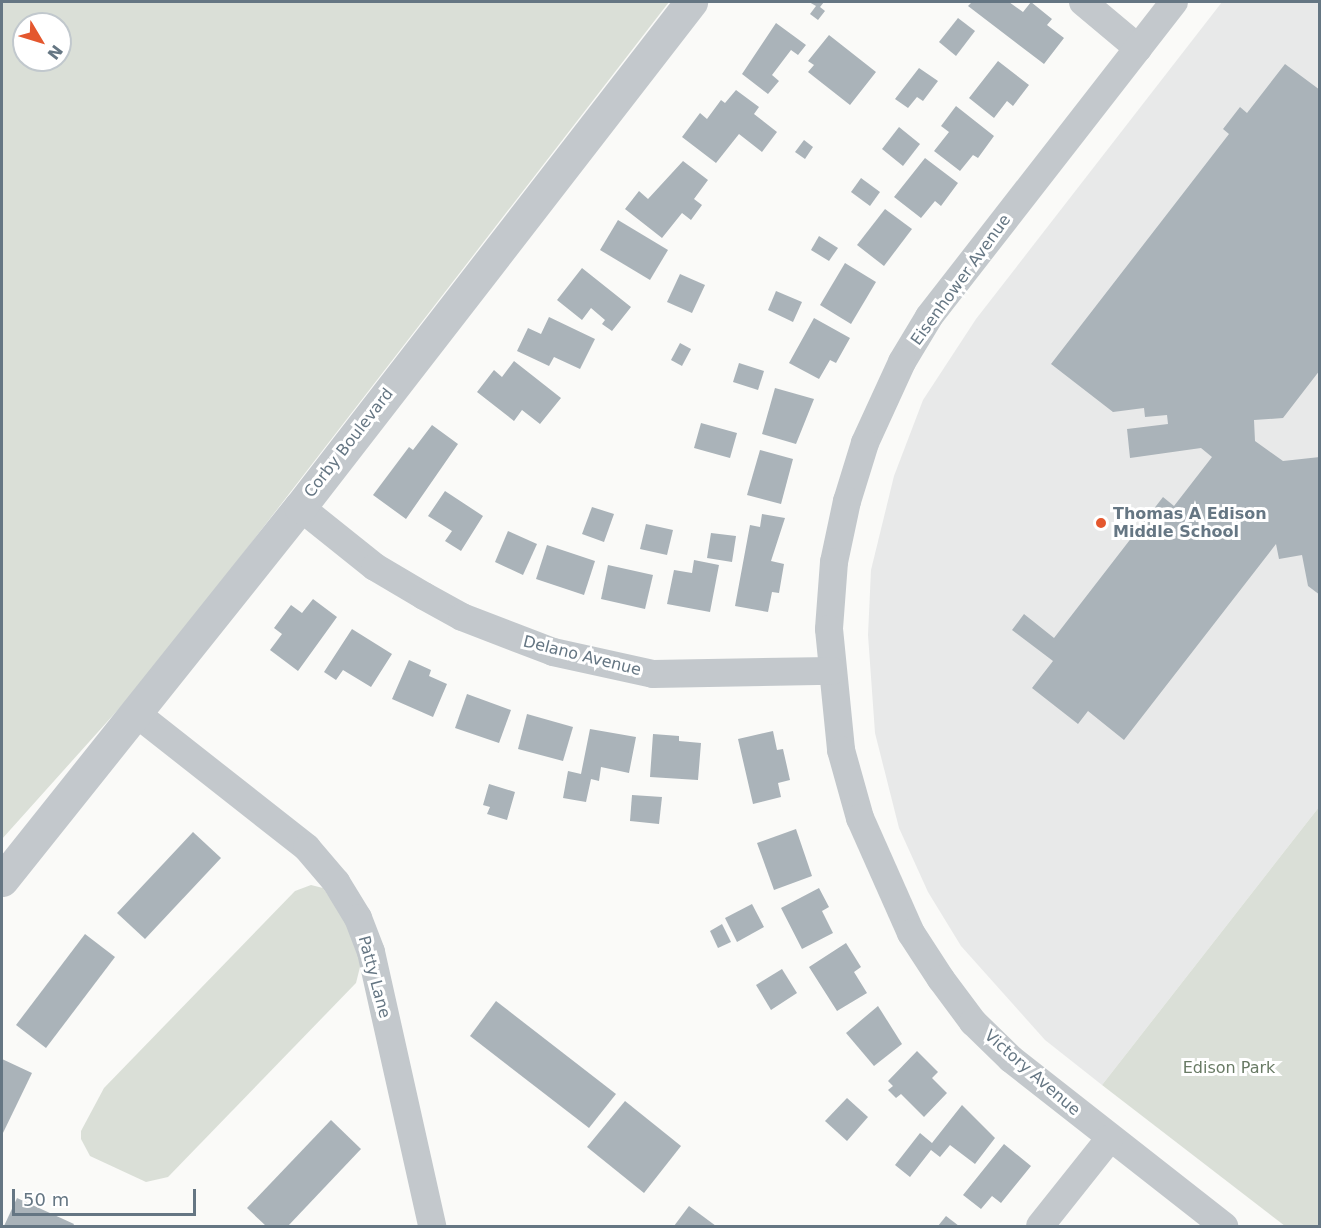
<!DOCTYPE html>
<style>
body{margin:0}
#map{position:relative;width:1321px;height:1228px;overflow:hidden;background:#fafaf8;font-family:"DejaVu Sans",sans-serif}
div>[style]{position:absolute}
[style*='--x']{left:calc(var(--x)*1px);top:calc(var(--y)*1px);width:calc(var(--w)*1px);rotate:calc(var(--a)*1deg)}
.built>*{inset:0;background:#e8e9e9}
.green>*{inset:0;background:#dadfd7}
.building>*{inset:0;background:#aab3b9}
.minor>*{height:28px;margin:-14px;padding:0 14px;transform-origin:14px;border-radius:14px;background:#c3c8cc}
.tertiary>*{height:33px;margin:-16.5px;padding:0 16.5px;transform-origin:16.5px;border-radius:16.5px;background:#c3c8cc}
.dots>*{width:16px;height:16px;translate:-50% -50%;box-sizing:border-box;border:3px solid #fff;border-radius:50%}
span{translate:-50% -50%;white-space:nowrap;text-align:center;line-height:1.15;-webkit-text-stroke:6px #fff;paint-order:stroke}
.street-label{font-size:16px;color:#657683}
.poi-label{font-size:16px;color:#657683;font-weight:700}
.left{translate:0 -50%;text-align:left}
.park-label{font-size:16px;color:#687a64}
.frame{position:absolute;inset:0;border:3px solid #657683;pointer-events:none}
.north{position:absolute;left:12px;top:12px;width:60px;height:60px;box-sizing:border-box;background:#fff;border:2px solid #c1c8cd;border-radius:50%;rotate:128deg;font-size:16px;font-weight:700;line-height:24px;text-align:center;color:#657683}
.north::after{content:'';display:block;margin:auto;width:21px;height:27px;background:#e4572e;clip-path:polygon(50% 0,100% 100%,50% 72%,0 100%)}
.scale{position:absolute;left:12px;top:1189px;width:184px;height:27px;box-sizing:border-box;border:3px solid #657683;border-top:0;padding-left:8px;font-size:18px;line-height:21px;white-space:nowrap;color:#657683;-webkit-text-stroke:4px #fff;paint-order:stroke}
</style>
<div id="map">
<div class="built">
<div style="clip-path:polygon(1222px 2px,1319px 2px,1319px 807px,1102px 1085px,1045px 1040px,961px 946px,928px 892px,899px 828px,875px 733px,868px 635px,871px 570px,894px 476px,923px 400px,976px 319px)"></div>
</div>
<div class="green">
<div style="clip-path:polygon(evenodd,2px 2px,669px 2px,187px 626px,124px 703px,2px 839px,2px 2px,24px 24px,60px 24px,60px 60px,24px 60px,24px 24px)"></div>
<div style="clip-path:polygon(1319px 807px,1319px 1226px,1285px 1226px,1102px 1085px)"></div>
<div style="clip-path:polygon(311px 885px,323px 888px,345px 919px,361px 963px,356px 983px,168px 1177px,146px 1182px,90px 1156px,81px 1139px,81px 1131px,104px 1088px,295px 891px)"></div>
</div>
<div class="building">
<div style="clip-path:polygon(809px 2px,824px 2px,820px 7px,825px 11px,818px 20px,810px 14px,816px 6px)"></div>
<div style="clip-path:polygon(972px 2px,1009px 2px,1023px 12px,1031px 2px,1052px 19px,1047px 25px,1064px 38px,1044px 64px,968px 6px)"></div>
<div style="clip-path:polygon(958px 18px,975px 31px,956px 56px,939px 42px)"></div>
<div style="clip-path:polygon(776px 23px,806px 45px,798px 55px,791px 50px,772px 75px,779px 81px,768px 94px,742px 74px)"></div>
<div style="clip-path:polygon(829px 35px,876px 72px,850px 105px,808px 72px,814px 65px,808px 61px)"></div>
<div style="clip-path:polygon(998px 61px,1029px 85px,1013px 106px,1007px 101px,994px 118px,969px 98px)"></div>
<div style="clip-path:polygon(1285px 64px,1320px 90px,1320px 370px,1283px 418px,1254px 420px,1255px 441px,1283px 461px,1320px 457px,1320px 595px,1308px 586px,1302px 555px,1279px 559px,1276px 544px,1124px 740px,1088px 711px,1078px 724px,1032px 688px,1053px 661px,1012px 630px,1024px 614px,1054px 638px,1163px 497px,1174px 506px,1212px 457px,1201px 448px,1130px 458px,1127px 429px,1168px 424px,1167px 415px,1145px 417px,1144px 408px,1113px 412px,1051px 364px,1229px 134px,1223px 129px,1240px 107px,1247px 113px)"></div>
<div style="clip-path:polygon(919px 68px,938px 81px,923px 101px,917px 97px,908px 108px,895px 99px)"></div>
<div style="clip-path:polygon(736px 90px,759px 107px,754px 114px,777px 132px,762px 152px,739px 134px,716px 163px,682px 137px,700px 113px,707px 119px,721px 100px,725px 103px)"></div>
<div style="clip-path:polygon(956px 106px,994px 136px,978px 158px,973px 155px,960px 171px,934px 151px,949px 132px,941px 126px)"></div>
<div style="clip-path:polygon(899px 127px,920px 144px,903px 166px,882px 149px)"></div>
<div style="clip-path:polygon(804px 140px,813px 147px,805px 159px,795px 152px)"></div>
<div style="clip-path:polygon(925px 158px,958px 183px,941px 206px,935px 201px,921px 218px,894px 197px)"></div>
<div style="clip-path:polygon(683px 161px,708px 180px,694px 199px,702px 205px,691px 220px,682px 213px,662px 238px,625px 209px,639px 191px,648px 199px)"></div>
<div style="clip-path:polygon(861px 178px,880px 192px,870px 206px,851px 192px)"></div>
<div style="clip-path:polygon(885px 209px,912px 229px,884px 266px,857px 245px)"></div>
<div style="clip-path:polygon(618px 220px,668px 250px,650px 280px,600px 250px)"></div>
<div style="clip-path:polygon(819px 236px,838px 248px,829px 261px,811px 250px)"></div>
<div style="clip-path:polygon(845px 263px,876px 282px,851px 324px,820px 305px)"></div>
<div style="clip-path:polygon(582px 268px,631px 307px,612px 331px,602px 324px,605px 320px,591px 308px,582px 320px,557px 300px)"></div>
<div style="clip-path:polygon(680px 274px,705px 285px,692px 313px,667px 302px)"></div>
<div style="clip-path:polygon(776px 291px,802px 302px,793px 322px,768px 310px)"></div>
<div style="clip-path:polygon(549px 317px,595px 339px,580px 369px,554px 357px,549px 366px,517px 351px,528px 328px,541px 334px)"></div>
<div style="clip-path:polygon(814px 318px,850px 338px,836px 363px,830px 360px,819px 379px,789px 363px)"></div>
<div style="clip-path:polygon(680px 343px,691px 349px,682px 366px,671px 360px)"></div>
<div style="clip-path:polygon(514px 361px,561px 398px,540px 424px,522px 410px,514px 421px,477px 392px,494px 370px,502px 377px)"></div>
<div style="clip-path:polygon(739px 363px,764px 371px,758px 390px,733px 382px)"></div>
<div style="clip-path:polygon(775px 388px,814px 399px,796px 444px,762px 434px)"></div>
<div style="clip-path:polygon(701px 423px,737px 433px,730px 458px,694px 448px)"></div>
<div style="clip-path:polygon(432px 425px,458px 444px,406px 519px,373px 495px,409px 447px,413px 450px)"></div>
<div style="clip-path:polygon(760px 450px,793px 459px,781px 504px,747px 495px)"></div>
<div style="clip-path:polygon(445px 491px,483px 516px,461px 551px,445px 541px,452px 531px,428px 516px)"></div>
<div style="clip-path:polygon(592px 507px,614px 514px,604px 542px,582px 534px)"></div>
<div style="clip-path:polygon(762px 514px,785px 518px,771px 561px,784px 564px,779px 593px,772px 592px,768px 612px,735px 606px,750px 525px,760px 527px)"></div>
<div style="clip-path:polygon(646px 524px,673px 530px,667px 555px,640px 549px)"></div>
<div style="clip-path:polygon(508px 531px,537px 544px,523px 575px,495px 562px)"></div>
<div style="clip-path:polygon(711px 533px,736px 536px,732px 562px,707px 558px)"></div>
<div style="clip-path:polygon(547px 545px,595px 561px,584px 595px,536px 579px)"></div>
<div style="clip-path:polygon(694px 560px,719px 565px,710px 612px,667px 604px,674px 570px,692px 573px)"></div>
<div style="clip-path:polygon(608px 565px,653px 575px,645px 609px,601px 599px)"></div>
<div style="clip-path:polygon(313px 599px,337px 617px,298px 671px,270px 650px,282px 634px,274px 628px,291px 605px,302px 613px)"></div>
<div style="clip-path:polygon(352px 629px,392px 654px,371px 687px,343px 670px,336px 680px,324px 672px)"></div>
<div style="clip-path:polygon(409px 660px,431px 670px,429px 676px,447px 684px,433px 717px,392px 699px)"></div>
<div style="clip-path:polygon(467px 694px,511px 710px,499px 743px,455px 728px)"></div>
<div style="clip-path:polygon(527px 714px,573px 727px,563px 761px,518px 749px)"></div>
<div style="clip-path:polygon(590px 729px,636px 737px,629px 773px,601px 767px,599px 781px,591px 779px,586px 802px,563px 798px,568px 771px,581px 774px)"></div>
<div style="clip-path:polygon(773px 731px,777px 750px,783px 749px,790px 780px,778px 783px,781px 797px,753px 804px,738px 739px)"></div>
<div style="clip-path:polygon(653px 734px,679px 736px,679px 741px,701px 743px,698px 780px,650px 777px)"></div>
<div style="clip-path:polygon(489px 784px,515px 792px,507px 820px,487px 814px,490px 807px,483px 805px)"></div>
<div style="clip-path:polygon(632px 795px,662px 797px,659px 824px,630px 821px)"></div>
<div style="clip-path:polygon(796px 829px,812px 876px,774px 890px,757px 843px)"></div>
<div style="clip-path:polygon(193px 832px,221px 858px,145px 939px,117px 913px)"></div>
<div style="clip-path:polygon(819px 888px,829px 907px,822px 911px,833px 933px,802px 949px,781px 908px)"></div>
<div style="clip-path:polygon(752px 904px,764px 927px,737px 942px,725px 918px)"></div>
<div style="clip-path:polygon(722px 924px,731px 942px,718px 948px,710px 931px)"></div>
<div style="clip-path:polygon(85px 934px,115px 957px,46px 1048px,16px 1025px)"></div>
<div style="clip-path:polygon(846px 943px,861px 967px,854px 972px,867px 993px,837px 1011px,809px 967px)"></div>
<div style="clip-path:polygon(782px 969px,797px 993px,771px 1010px,756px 985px)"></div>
<div style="clip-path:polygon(496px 1001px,616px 1094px,589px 1128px,470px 1036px)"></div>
<div style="clip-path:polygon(878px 1006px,902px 1044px,874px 1066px,846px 1033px)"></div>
<div style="clip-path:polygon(917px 1051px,938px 1072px,932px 1078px,947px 1093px,924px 1117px,901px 1094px,896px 1098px,888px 1090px,893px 1086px,888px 1081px)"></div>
<div style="clip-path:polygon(2px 1059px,32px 1073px,2px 1135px)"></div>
<div style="clip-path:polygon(847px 1098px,868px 1117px,847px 1141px,825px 1121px)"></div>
<div style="clip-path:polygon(625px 1101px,681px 1146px,644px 1193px,587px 1147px)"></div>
<div style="clip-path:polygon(962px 1105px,995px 1138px,975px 1164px,950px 1145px,940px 1157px,931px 1150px,910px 1177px,895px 1165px,920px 1133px,932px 1143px)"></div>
<div style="clip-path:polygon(331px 1120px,361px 1149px,288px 1226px,266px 1226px,247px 1208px)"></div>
<div style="clip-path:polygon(1004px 1144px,1031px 1166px,1001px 1203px,992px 1196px,981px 1209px,963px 1195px)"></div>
<div style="clip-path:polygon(17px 1198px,74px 1224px,73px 1226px,4px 1226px)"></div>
<div style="clip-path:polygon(689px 1206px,716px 1226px,674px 1226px)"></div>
<div style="clip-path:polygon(946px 1216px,959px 1226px,938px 1226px)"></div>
</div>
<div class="minor">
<div style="--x:1083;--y:2;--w:72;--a:39.9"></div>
<div style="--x:1174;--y:2;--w:399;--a:127.9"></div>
<div style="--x:929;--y:317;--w:52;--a:121"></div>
<div style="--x:902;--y:362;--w:89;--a:114.6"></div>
<div style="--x:865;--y:443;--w:61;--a:107.2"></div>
<div style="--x:847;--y:501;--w:62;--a:102"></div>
<div style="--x:834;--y:562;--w:67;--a:94.3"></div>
<div style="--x:829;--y:629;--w:122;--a:84.3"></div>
<div style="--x:841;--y:750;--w:71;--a:74.4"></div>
<div style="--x:860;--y:818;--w:126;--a:66.1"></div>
<div style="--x:911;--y:933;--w:55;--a:56.9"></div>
<div style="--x:941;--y:979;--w:54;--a:53.3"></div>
<div style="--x:973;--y:1022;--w:53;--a:44.2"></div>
<div style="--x:1011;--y:1059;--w:271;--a:38.1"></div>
<div style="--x:300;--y:507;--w:96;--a:38.7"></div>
<div style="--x:375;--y:567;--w:57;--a:30.6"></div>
<div style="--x:424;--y:596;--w:43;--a:28.9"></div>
<div style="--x:462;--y:617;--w:97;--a:21"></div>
<div style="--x:553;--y:652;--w:102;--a:12.4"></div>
<div style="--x:653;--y:674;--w:179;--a:-1"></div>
<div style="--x:137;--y:714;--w:216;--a:38.2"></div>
<div style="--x:307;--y:848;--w:45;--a:49.5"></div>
<div style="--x:336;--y:882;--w:42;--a:58.6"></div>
<div style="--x:358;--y:918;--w:36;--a:69"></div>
<div style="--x:371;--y:952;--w:281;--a:77.4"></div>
<div style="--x:1040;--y:1226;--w:112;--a:-51.5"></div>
</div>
<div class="tertiary">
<div style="--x:2;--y:880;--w:477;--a:-51.4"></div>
<div style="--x:300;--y:507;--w:639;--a:-52.25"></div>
</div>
<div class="dots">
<div style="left:1101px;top:523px;background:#e4572e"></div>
</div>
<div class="street-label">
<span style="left:961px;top:280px;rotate:-54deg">Eisenhower Avenue</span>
<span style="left:349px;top:443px;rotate:-52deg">Corby Boulevard</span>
<span style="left:582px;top:656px;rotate:14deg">Delano Avenue</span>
<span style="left:374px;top:977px;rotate:75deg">Patty Lane</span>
<span style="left:1032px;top:1073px;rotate:41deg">Victory Avenue</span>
</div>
<div class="poi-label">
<span class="left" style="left:1113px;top:523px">Thomas A Edison<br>Middle School</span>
</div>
<div class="park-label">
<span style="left:1229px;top:1068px">Edison Park</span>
</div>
<div class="frame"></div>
<div class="north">N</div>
<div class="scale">50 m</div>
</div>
